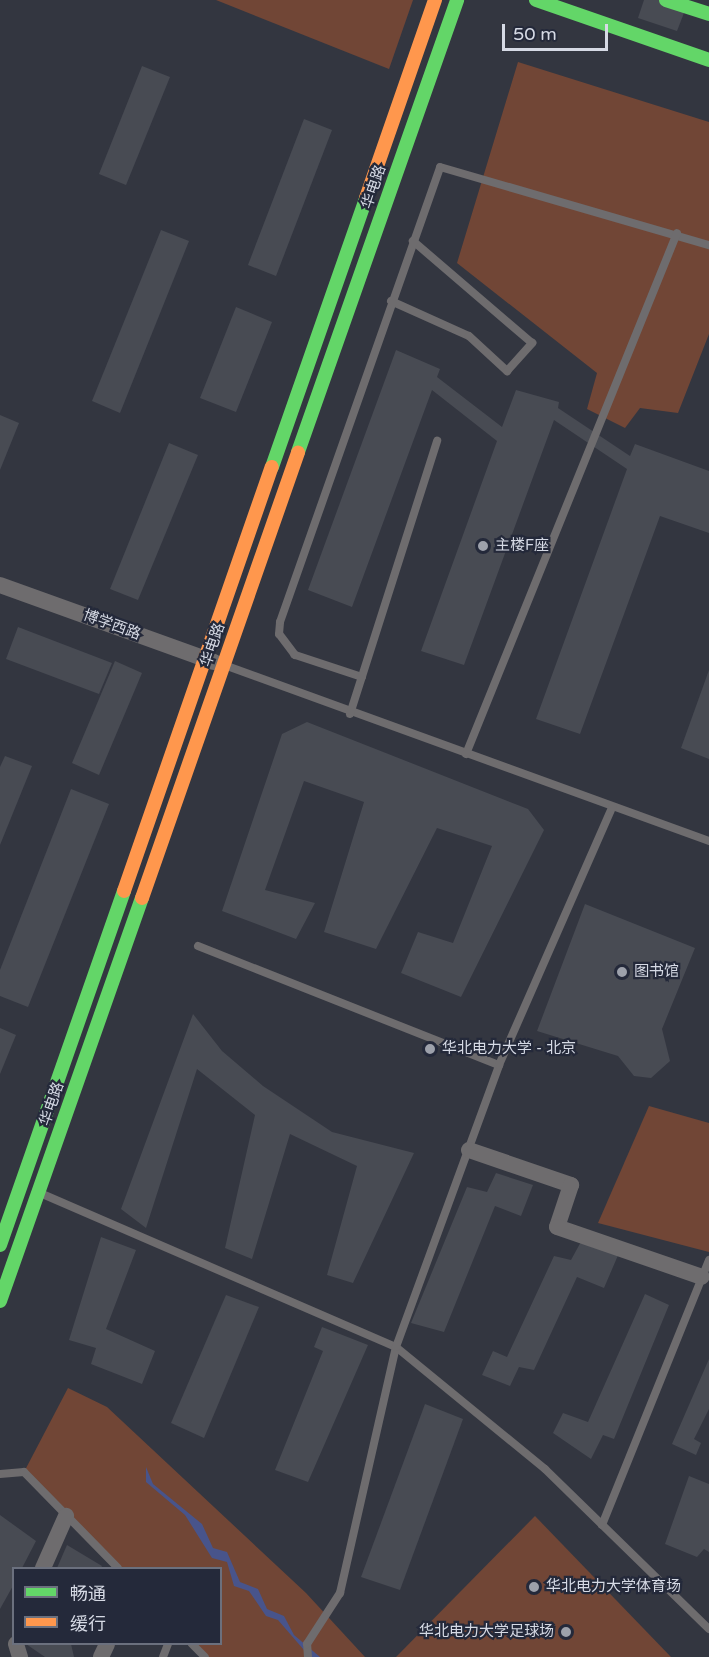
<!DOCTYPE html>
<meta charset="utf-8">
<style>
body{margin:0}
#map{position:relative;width:709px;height:1657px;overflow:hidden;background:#333640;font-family:"Varela Round","Noto Sans SC",sans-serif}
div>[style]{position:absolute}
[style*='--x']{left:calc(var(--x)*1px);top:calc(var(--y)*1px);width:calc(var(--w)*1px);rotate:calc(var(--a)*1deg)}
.green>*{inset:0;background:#714636}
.water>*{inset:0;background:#48548b}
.building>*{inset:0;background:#484b53}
.lane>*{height:8px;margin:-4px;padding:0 4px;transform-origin:4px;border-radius:4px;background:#6e6c6e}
.street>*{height:16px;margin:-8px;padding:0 8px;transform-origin:8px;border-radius:8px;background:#6e6c6e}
.fast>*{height:14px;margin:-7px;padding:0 7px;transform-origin:7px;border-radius:7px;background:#63d668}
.slow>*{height:14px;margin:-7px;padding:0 7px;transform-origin:7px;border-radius:7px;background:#ff974d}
.dots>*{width:16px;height:16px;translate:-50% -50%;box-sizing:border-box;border:3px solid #24293a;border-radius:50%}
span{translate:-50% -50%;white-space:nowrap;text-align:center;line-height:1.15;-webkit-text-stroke:4.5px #24293a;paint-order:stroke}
.street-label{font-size:15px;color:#d6dae5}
.poi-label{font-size:15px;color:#d6dae5}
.left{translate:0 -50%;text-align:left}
.right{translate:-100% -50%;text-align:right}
.legend{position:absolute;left:12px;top:1567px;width:210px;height:78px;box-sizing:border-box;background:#24293a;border:2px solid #6b707e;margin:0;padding:8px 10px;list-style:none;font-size:18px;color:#d6dae5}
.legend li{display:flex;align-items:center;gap:12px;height:30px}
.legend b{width:30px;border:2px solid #6b707e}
.scale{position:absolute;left:502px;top:24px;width:106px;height:27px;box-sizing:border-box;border:3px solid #d6dae5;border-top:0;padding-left:8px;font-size:18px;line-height:21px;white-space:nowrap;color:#d6dae5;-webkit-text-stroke:4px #24293a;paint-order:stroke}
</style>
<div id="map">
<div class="green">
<div style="clip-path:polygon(216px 0,413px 0,389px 69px)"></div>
<div style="clip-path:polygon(518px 62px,709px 122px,709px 334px,678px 413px,640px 408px,625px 428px,587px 409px,597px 373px,457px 263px)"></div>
<div style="clip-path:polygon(649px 1106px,709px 1123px,709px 1252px,598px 1223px)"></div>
<div style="clip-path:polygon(68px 1388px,107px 1407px,306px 1593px,365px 1657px,205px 1657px,192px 1644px,220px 1644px,220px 1568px,118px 1568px,24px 1472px)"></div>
<div style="clip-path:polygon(535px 1516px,671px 1657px,396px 1657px)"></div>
</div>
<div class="water">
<div style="clip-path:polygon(146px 1467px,153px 1484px,202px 1524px,213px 1548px,227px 1552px,240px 1582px,258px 1589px,267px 1609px,284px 1616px,294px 1635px,320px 1657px,310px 1657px,278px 1620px,266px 1616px,249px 1591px,234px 1586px,227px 1562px,212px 1558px,185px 1515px,146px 1482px)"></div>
</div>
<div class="building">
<div style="clip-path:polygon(644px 0,689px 0,677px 31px,638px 18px)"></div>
<div style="clip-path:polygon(142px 66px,170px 77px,126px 185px,99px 174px)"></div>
<div style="clip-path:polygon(304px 119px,332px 130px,276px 276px,248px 265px)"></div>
<div style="clip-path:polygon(161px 230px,189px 241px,120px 413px,92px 401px)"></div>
<div style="clip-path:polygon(236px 307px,272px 322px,236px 412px,200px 398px)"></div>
<div style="clip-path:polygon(396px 350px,440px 369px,437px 377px,502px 427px,516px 390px,559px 402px,558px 408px,630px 456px,635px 444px,709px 471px,709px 533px,660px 516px,580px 734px,536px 719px,627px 469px,554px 420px,464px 665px,421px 651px,497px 441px,432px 390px,352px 607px,308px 590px)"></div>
<div style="clip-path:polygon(0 415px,19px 423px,0 470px)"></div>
<div style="clip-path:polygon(169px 443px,198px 455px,138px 600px,110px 589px)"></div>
<div style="clip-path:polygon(18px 627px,112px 663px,99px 694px,6px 659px)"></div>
<div style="clip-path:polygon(115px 661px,142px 673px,99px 775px,72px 763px)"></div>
<div style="clip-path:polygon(709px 670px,709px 759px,681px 748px)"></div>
<div style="clip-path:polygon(307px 722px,528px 809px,544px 830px,461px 997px,401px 973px,418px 932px,453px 943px,492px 846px,437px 828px,376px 949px,324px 932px,364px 802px,304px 781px,265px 890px,315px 903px,296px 939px,222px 911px,282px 734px)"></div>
<div style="clip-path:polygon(5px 756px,32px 766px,0 845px,0 767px)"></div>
<div style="clip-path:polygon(71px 789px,109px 804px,28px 1007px,0 996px,0 970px)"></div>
<div style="clip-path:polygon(585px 904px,695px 948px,662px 1029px,670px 1061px,651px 1078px,634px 1076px,618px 1056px,537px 1031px)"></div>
<div style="clip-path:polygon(193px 1014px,222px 1051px,263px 1086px,332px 1132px,414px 1153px,353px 1283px,327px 1275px,357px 1166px,290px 1134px,252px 1259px,225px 1248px,255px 1115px,197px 1069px,146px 1228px,121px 1209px)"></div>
<div style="clip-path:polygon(0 1028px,16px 1035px,0 1074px)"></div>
<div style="clip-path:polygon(496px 1173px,533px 1185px,521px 1216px,495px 1206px,444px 1332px,411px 1323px,467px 1187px,487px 1192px)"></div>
<div style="clip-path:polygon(101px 1237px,136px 1250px,106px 1329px,155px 1351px,142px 1384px,91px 1364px,96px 1348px,69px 1340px)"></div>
<div style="clip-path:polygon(583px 1238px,619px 1253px,604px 1288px,577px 1277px,534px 1370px,519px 1367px,510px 1386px,482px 1375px,493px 1351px,507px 1357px,554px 1256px,571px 1260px)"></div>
<div style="clip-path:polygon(645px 1294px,669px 1305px,614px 1439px,603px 1435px,591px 1459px,553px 1433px,563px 1413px,588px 1422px)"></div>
<div style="clip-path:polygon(226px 1295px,259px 1307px,204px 1438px,171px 1423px)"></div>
<div style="clip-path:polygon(322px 1327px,368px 1345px,308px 1482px,275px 1470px,323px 1351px,314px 1347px)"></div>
<div style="clip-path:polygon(709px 1359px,709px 1409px,694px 1439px,701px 1443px,696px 1455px,672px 1444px)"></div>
<div style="clip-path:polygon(425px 1404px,463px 1419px,400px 1590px,361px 1577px)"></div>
<div style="clip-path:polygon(689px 1476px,709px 1484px,709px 1552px,704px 1549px,697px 1557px,665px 1544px)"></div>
<div style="clip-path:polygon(0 1515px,36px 1541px,22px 1568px,14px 1568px,14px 1584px,0 1609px)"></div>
<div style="clip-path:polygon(67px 1545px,102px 1566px,101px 1568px,57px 1568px)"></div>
<div style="clip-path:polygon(26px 1644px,71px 1644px,74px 1657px,45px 1657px)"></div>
</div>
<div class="lane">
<div style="--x:391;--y:301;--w:85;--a:24.2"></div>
<div style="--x:469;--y:336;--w:52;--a:42.6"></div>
<div style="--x:507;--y:371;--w:38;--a:-48"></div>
<div style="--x:532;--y:343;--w:157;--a:-139.4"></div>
<div style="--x:227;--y:666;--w:513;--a:19.95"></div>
<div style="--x:362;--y:677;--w:71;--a:-161.8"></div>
<div style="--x:295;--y:655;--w:26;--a:-127"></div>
<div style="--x:279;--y:634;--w:12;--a:-85"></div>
<div style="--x:280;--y:622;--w:482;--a:-70.6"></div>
<div style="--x:440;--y:167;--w:280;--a:16.2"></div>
<div style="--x:350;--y:714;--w:287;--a:-72.3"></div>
<div style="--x:466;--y:754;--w:562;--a:-67.95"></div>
<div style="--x:198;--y:946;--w:324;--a:21.6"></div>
<div style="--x:40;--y:1193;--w:388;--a:23.4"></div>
<div style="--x:396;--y:1347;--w:193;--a:39.3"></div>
<div style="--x:545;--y:1469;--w:229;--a:44.3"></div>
<div style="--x:0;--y:1474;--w:24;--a:-5"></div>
<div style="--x:24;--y:1472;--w:134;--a:45.6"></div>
<div style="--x:602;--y:1525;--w:286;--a:-68"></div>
<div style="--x:192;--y:1644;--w:18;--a:45"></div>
<div style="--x:163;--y:1657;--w:14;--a:-69"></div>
<div style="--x:308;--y:1657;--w:13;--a:-94"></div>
<div style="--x:307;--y:1644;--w:61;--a:-57.1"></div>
<div style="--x:340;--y:1593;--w:252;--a:-77.2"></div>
<div style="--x:396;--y:1347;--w:300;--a:-69.9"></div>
<div style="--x:499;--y:1065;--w:282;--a:-66.3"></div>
</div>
<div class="street">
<div style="--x:0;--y:585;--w:227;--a:19.8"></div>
<div style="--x:469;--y:1150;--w:108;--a:18.9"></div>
<div style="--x:571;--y:1185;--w:44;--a:108.4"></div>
<div style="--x:557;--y:1227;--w:153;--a:19"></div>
<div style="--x:43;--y:1568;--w:57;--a:-66.1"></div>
<div style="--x:16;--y:1644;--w:14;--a:73"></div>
<div style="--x:101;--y:1657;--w:14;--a:-65"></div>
</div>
<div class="fast">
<div style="--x:536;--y:0;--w:183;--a:19.1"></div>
<div style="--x:666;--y:0;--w:45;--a:18"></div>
<div style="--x:298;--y:452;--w:479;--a:-70.6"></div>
<div style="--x:272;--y:467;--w:285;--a:-70.7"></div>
<div style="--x:0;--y:1245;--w:375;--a:-70.7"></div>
<div style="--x:0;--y:1301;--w:427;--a:-70.6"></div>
</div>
<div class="slow">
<div style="--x:366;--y:198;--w:210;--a:-70.8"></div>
<div style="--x:124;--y:891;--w:449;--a:-70.8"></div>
<div style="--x:142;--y:898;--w:472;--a:-70.7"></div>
</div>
<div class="dots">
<div style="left:483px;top:546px;background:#9da1ab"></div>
<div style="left:622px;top:972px;background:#9da1ab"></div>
<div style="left:430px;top:1049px;background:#9da1ab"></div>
<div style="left:534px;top:1587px;background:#9da1ab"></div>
<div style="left:566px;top:1632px;background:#9da1ab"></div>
</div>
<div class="street-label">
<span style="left:374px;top:187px;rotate:-71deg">华电路</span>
<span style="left:112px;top:625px;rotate:20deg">博学西路</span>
<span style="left:213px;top:645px;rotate:-71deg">华电路</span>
<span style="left:52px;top:1104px;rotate:-71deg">华电路</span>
</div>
<div class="poi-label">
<span class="left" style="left:495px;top:546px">主楼F座</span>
<span class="left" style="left:634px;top:972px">图书馆</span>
<span class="left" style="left:442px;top:1049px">华北电力大学 - 北京</span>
<span class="left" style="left:546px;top:1587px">华北电力大学体育场</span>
<span class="right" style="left:554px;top:1632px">华北电力大学足球场</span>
</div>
<ul class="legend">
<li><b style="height:8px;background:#63d668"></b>畅通</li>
<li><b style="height:8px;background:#ff974d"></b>缓行</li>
</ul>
<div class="scale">50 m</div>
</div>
